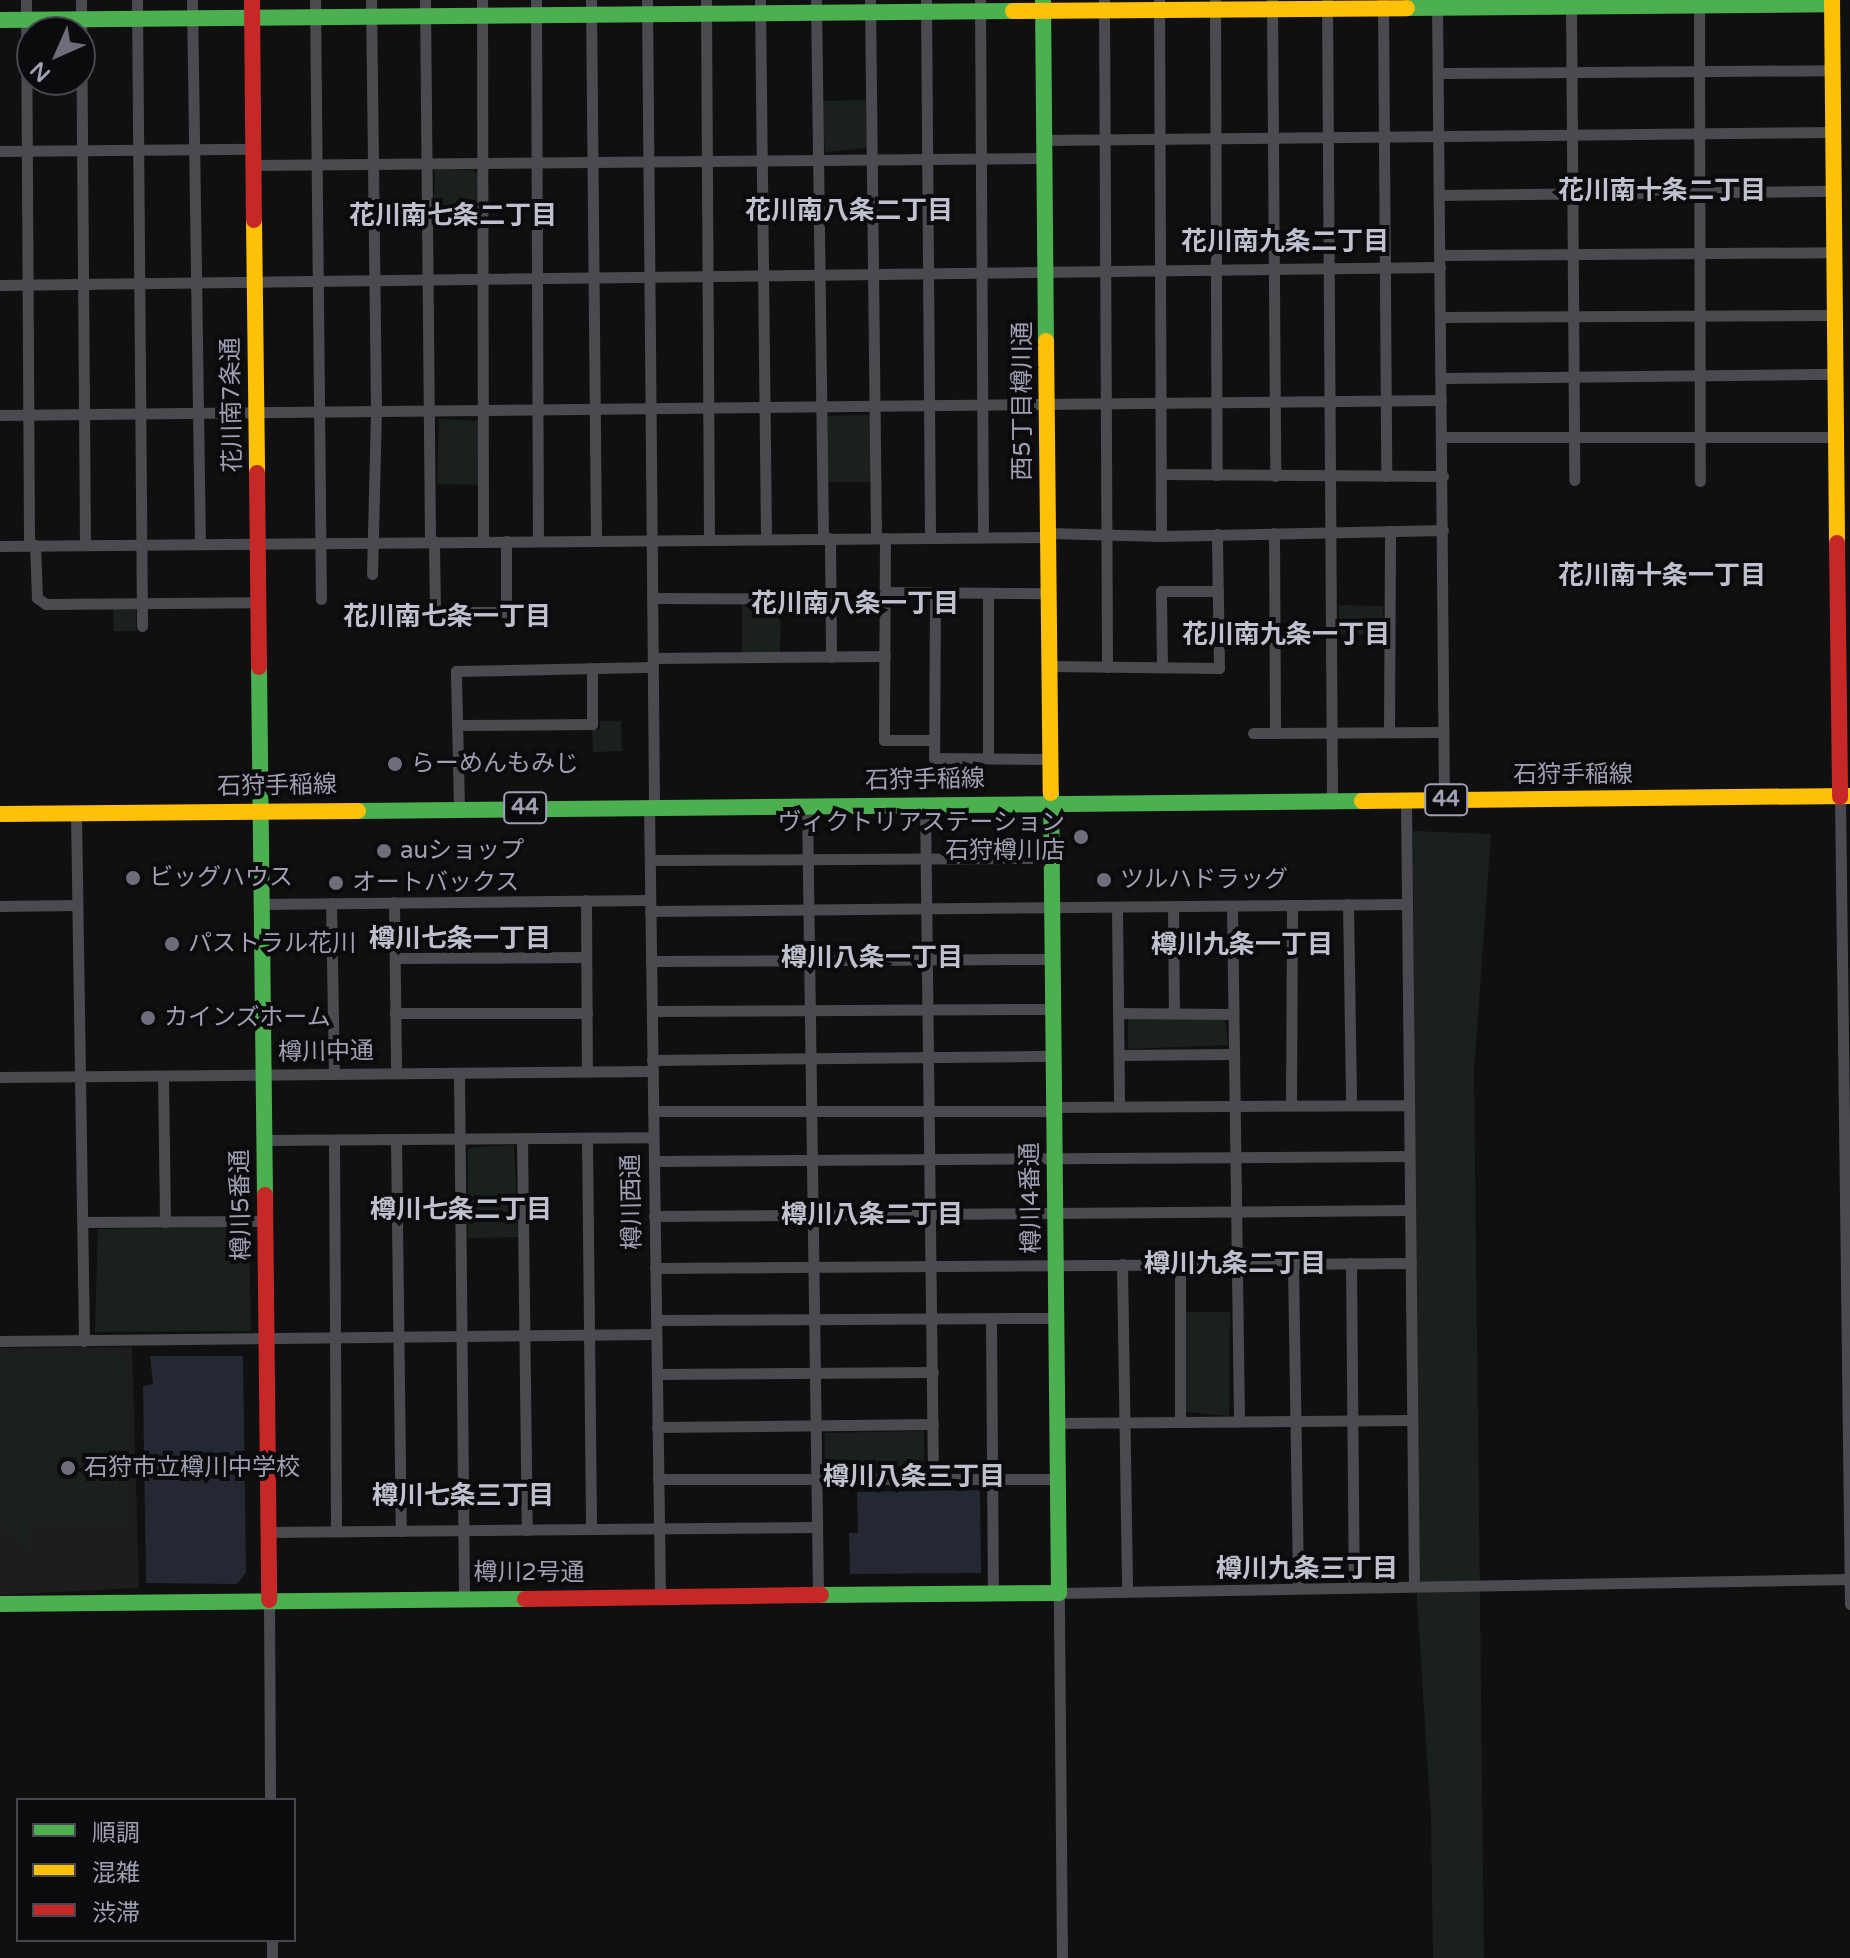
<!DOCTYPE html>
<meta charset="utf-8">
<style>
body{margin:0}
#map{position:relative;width:1850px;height:1958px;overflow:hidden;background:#101010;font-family:"Varela Round","Noto Sans JP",sans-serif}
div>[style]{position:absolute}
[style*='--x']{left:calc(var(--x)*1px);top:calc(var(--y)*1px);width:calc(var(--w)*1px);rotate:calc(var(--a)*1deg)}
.built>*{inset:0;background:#1d1d1f}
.green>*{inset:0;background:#1a211c}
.water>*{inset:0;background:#232832}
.street>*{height:11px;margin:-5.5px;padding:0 5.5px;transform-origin:5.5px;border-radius:5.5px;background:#4a4a50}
.fast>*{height:16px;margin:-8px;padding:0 8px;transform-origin:8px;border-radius:8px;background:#4caf50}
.slow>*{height:16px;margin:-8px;padding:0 8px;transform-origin:8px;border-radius:8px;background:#ffc107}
.jam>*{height:16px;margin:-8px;padding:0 8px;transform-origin:8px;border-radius:8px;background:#c62828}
.dots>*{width:22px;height:22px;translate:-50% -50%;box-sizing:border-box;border:4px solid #0b0a0c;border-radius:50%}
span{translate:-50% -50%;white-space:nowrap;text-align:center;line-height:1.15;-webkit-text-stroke:8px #0b0a0c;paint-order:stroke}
.shield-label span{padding:2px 6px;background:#0b0a0c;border:2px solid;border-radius:6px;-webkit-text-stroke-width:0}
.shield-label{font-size:22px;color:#9fa0b3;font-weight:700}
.street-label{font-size:24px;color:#9fa0b3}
.poi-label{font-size:24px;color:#9fa0b3}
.left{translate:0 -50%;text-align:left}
.right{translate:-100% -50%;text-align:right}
.neighbourhood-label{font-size:26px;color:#c0c1cf;font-weight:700}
.legend{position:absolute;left:16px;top:1798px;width:280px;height:144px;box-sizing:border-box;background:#0b0a0c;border:2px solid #46464f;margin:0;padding:10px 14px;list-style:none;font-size:24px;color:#9fa0b3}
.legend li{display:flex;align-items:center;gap:16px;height:40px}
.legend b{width:40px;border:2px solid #46464f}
.north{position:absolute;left:16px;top:16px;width:80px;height:80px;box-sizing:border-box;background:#0b0a0c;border:2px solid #46464f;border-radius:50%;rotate:225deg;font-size:22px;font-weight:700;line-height:32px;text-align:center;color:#9fa0b3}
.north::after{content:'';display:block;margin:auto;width:28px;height:36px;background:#6d6e7a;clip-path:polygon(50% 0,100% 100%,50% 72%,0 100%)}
</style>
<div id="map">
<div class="built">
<div style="clip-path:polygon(132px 1347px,139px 1588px,0 1595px,0 1348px)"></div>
</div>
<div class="green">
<div style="clip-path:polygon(866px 100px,867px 148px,825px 152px,822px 101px)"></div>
<div style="clip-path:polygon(435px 170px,473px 170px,478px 175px,477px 222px,433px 221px)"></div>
<div style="clip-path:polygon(872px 415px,873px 482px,825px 482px,824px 416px)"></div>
<div style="clip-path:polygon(439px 419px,478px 421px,480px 485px,437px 484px)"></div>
<div style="clip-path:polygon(742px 604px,781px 605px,780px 652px,742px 653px)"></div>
<div style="clip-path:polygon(1339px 605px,1383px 606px,1384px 635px,1338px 634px)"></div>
<div style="clip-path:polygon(113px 608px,136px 610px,136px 631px,114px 631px)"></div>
<div style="clip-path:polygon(600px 721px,621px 721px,622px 751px,593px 752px,592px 730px,600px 729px)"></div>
<div style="clip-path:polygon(1413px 831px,1491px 834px,1474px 1070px,1484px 1958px,1433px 1958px,1431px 1817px,1417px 1601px)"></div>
<div style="clip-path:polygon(1128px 1019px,1225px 1019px,1228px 1045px,1128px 1049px)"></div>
<div style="clip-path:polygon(514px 1145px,518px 1237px,468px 1238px,468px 1148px)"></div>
<div style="clip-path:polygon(249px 1227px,251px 1331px,95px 1332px,98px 1229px)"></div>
<div style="clip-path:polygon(1186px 1312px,1230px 1312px,1229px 1416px,1186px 1412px)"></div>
<div style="clip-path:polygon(117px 1355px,125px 1362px,127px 1526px,29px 1527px,28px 1552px,0 1527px,0 1356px)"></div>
<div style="clip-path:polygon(924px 1431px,924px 1472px,824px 1470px,825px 1433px)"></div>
</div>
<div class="water">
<div style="clip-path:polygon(150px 1356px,243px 1356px,246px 1573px,237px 1584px,146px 1583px,143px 1386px,153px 1384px)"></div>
<div style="clip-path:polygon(980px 1490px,981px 1573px,850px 1574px,849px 1533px,858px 1533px,857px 1492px)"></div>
</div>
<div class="street">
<div style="--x:26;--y:0;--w:545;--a:89.68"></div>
<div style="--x:81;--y:0;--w:545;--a:89.58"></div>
<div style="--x:137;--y:0;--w:626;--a:89.54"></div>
<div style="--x:192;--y:0;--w:544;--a:89.16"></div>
<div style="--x:315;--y:0;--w:599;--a:89.43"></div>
<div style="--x:371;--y:0;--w:411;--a:89.3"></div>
<div style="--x:376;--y:411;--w:163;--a:91.4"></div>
<div style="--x:425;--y:0;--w:541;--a:89.47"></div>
<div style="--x:482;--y:0;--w:541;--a:89.89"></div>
<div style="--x:536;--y:0;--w:540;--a:89.79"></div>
<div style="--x:591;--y:0;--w:540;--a:89.47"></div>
<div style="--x:647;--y:0;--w:806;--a:89.5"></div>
<div style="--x:706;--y:0;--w:539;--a:89.68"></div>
<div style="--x:760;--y:0;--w:538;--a:89.36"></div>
<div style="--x:816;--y:0;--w:538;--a:89.25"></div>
<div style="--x:870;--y:0;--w:538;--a:89.36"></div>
<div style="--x:926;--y:0;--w:538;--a:89.57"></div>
<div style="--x:980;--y:0;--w:537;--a:89.68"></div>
<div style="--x:1104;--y:0;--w:667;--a:89.74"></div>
<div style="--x:1215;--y:0;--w:475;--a:89.8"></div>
<div style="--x:1272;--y:0;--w:476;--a:89.6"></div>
<div style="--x:1327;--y:0;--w:801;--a:89.64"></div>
<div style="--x:1437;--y:0;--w:800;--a:89.5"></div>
<div style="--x:1699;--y:0;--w:481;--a:89.9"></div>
<div style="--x:1383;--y:1;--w:475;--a:89.6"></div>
<div style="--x:1571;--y:1;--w:479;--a:89.6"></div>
<div style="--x:1438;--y:73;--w:395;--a:-0.4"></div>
<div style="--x:1044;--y:140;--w:790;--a:-0.58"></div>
<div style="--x:0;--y:151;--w:254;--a:-0.5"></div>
<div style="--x:254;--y:165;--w:790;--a:-0.51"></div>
<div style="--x:1439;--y:195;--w:395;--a:-0.6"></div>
<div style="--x:1439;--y:255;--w:396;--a:-0.4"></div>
<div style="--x:0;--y:285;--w:1440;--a:-0.72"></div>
<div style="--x:1440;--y:317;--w:395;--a:-0.3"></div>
<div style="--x:1442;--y:378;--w:394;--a:-0.6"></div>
<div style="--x:0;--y:415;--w:1441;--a:-0.6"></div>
<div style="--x:1442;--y:437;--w:395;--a:0"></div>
<div style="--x:1161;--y:474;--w:282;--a:0.4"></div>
<div style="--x:1048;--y:533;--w:113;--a:1.5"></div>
<div style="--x:1161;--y:536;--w:536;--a:-90.21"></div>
<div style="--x:1274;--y:533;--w:200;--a:89.7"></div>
<div style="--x:1161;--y:536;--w:282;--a:-1.2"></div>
<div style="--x:830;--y:538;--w:119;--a:89.5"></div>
<div style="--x:885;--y:538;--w:202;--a:90.3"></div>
<div style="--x:884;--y:740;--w:50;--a:0"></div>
<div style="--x:434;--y:541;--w:71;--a:89.2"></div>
<div style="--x:435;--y:612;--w:71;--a:0"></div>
<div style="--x:506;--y:612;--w:71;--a:-90"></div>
<div style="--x:35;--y:545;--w:53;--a:87.8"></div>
<div style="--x:37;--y:598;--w:11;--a:34"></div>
<div style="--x:46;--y:604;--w:213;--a:-0.5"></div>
<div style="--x:0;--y:546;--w:1048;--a:-0.49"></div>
<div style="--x:885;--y:592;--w:163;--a:0.4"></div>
<div style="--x:935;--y:593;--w:165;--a:90.3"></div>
<div style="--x:934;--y:758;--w:116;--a:0.5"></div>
<div style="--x:652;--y:598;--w:178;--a:0.3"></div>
<div style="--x:653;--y:658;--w:232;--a:-0.5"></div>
<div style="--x:1049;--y:666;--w:170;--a:0.7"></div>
<div style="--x:1219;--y:668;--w:134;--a:-90.9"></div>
<div style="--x:1162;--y:667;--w:76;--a:-90.8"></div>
<div style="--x:1161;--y:591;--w:57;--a:0"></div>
<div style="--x:457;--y:725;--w:135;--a:-0.4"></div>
<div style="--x:592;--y:724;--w:56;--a:-90"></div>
<div style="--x:1389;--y:732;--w:201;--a:-89.7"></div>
<div style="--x:1253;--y:733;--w:188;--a:-0.3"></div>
<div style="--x:988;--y:758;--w:165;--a:-90"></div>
<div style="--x:1840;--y:797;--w:807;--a:89.29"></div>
<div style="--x:1406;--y:800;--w:785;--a:89.42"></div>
<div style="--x:925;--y:804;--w:675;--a:89.32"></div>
<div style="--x:807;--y:805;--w:790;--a:89.2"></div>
<div style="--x:649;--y:806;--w:790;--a:89.2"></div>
<div style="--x:459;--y:808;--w:137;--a:-91.3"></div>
<div style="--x:456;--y:671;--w:197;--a:-1.2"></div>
<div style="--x:76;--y:813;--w:528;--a:89.13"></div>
<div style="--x:650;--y:860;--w:401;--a:-0.3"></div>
<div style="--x:586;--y:900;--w:171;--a:89.7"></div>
<div style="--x:394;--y:902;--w:171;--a:89.3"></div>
<div style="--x:331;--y:903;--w:171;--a:89"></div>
<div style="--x:262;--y:904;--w:388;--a:-0.6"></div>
<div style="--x:1348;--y:904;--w:201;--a:89.1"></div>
<div style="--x:0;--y:906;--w:77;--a:-0.7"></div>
<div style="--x:1232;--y:906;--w:514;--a:89.22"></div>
<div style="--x:1173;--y:907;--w:106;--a:89.5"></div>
<div style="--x:1117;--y:908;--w:198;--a:89.4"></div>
<div style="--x:650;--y:911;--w:757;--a:-0.53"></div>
<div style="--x:395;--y:958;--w:191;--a:-0.3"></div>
<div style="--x:651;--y:961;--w:402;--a:-0.3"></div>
<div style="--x:652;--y:1011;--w:401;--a:-0.3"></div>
<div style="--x:395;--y:1013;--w:192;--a:0"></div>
<div style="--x:1118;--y:1013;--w:115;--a:0.5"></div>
<div style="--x:1119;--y:1055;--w:114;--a:-0.5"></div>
<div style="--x:652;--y:1060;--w:402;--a:-0.6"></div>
<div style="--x:459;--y:1073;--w:525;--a:89.45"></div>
<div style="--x:163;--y:1076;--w:146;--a:89.2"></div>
<div style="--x:0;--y:1077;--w:653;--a:-0.53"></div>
<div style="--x:1291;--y:1105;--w:200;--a:-89.7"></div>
<div style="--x:1054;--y:1107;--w:355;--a:-0.3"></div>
<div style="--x:653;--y:1111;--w:401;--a:0"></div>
<div style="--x:522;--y:1138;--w:392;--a:89.3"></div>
<div style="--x:587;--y:1138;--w:390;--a:89.4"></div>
<div style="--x:396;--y:1139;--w:392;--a:89.3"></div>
<div style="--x:264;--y:1140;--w:389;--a:-0.4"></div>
<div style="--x:334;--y:1140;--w:390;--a:89.7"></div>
<div style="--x:654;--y:1161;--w:755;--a:-0.38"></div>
<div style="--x:654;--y:1216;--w:756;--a:-0.45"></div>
<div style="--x:82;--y:1222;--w:183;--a:-0.3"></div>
<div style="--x:1351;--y:1263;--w:323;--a:89.5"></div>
<div style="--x:1122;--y:1264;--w:327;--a:89.1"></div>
<div style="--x:1293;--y:1264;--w:323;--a:89.1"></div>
<div style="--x:655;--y:1268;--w:756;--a:-0.38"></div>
<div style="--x:991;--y:1319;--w:274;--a:89.6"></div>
<div style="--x:656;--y:1320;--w:400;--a:-0.3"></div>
<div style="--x:0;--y:1341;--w:656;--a:-0.61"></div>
<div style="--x:657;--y:1374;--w:276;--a:-0.4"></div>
<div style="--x:1180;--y:1421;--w:157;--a:-90"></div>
<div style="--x:1058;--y:1423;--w:354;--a:-0.5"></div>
<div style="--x:657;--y:1427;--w:276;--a:-0.6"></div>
<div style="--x:658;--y:1479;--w:400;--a:0"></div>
<div style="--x:268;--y:1532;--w:548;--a:-0.52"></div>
<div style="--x:269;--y:1600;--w:200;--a:89.7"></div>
<div style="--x:272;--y:1940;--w:18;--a:90"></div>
<div style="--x:1062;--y:1958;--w:365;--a:-90.5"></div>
<div style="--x:1059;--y:1593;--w:791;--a:-1.01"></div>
</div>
<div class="fast">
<div style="--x:1043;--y:0;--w:341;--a:89.5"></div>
<div style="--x:1407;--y:8;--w:425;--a:-0.5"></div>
<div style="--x:0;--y:20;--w:1013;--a:-0.51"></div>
<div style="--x:259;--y:667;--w:528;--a:89.35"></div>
<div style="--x:358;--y:811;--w:1004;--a:-0.57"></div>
<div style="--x:821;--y:1595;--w:238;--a:-0.5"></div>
<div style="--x:1059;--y:1593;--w:800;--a:-90.57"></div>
<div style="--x:0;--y:1604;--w:525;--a:-0.55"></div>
</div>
<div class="slow">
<div style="--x:1832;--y:0;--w:543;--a:89.47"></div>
<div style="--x:1013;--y:11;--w:394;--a:-0.4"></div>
<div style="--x:254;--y:220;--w:253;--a:89.3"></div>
<div style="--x:1046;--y:341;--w:452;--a:89.4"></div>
<div style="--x:1362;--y:801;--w:488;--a:-0.6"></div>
<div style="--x:0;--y:814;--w:358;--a:-0.5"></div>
</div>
<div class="jam">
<div style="--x:252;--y:0;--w:220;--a:89.5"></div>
<div style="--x:257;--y:473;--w:194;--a:89.4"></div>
<div style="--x:1837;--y:543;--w:254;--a:89.3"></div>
<div style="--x:265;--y:1195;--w:405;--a:89.4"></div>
<div style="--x:525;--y:1599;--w:296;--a:-0.8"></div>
</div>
<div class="dots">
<div style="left:395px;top:764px;background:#6d6e7a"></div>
<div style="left:1081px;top:837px;background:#6d6e7a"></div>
<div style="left:384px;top:851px;background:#6d6e7a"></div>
<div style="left:133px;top:878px;background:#6d6e7a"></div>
<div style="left:1104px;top:880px;background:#6d6e7a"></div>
<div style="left:336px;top:883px;background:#6d6e7a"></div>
<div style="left:172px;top:944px;background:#6d6e7a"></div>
<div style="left:148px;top:1018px;background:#6d6e7a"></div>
<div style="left:68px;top:1468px;background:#6d6e7a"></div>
</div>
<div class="shield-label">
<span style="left:1446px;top:800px">44</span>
<span style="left:525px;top:808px">44</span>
</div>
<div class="street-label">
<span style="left:1023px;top:401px;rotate:-90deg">西5丁目樽川通</span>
<span style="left:232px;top:405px;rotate:-91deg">花川南7条通</span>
<span style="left:1573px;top:775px">石狩手稲線</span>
<span style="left:925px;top:780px;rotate:-1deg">石狩手稲線</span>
<span style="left:277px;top:786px;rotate:-1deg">石狩手稲線</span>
<span style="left:326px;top:1052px;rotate:-1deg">樽川中通</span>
<span style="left:1031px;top:1198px;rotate:-91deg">樽川4番通</span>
<span style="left:632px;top:1202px;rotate:-91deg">樽川西通</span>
<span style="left:241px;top:1205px;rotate:-91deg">樽川5番通</span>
<span style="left:529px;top:1573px">樽川2号通</span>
</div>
<div class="poi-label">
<span class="left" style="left:411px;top:764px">らーめんもみじ</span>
<span class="right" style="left:1065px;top:837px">ヴィクトリアステーション<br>石狩樽川店</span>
<span class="left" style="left:400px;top:851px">auショップ</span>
<span class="left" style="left:149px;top:878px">ビッグハウス</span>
<span class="left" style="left:1120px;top:880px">ツルハドラッグ</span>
<span class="left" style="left:352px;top:883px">オートバックス</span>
<span class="left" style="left:188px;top:944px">パストラル花川</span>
<span class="left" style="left:164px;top:1018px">カインズホーム</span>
<span class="left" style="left:84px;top:1468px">石狩市立樽川中学校</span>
</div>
<div class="neighbourhood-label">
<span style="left:1662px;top:191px">花川南十条二丁目</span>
<span style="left:849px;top:211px">花川南八条二丁目</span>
<span style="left:453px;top:216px">花川南七条二丁目</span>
<span style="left:1285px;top:242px">花川南九条二丁目</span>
<span style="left:1662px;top:576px">花川南十条一丁目</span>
<span style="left:855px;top:604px">花川南八条一丁目</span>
<span style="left:447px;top:617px">花川南七条一丁目</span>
<span style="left:1286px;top:635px">花川南九条一丁目</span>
<span style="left:460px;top:939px">樽川七条一丁目</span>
<span style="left:1242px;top:945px">樽川九条一丁目</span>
<span style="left:872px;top:958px">樽川八条一丁目</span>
<span style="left:461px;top:1210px">樽川七条二丁目</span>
<span style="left:872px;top:1215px">樽川八条二丁目</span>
<span style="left:1235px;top:1264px">樽川九条二丁目</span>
<span style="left:914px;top:1477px">樽川八条三丁目</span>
<span style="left:463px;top:1496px">樽川七条三丁目</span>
<span style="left:1307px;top:1569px">樽川九条三丁目</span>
</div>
<ul class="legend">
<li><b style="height:10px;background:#4caf50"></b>順調</li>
<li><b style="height:10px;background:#ffc107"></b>混雑</li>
<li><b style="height:10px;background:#c62828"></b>渋滞</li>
</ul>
<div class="north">N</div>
</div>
